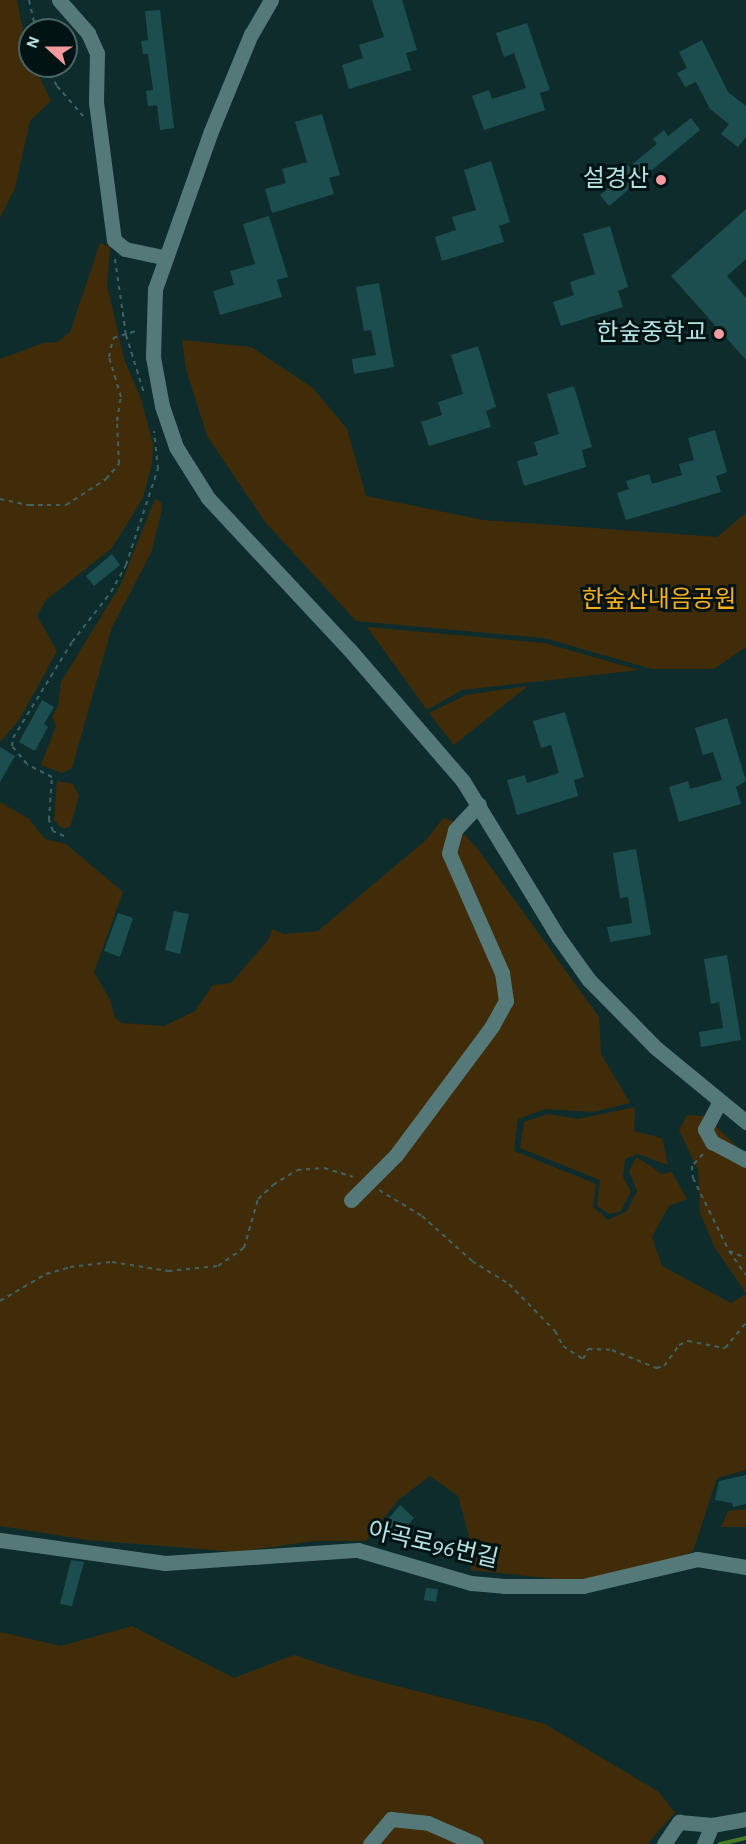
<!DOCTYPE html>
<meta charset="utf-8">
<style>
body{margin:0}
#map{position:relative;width:746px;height:1844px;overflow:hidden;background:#0e2c2c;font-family:"Alegreya Sans","Noto Sans KR",sans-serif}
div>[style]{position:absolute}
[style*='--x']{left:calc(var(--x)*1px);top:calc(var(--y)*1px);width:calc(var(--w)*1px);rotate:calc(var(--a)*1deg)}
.green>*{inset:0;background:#412c0a}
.stream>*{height:4px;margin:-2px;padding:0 2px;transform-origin:2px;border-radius:2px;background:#427c24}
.building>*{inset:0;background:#1c4e4f}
.path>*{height:2px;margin-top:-1px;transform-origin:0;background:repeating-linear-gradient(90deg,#416262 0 4.5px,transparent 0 9px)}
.minor>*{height:15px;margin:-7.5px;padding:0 7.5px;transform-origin:7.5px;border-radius:7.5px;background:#557979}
.dots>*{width:16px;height:16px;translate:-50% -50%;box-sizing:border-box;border:3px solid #011313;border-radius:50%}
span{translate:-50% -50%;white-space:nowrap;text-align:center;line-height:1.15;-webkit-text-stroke:6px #011313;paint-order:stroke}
.poi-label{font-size:24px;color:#b6e1e1}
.right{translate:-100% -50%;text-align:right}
.park-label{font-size:24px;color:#faaf19}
.street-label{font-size:24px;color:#b6e1e1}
.north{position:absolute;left:18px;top:18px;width:60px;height:60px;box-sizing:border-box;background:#011313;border:2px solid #496565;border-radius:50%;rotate:291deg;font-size:16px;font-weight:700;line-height:24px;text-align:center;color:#b6e1e1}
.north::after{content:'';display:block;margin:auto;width:21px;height:27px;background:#f49b9f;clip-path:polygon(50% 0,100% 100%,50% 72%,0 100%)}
</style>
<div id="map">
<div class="green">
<div style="clip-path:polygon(0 0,17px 0,30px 66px,34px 66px,51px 101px,30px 121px,15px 188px,0 218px)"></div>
<div style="clip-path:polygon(100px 243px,110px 247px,107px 285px,124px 359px,141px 399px,153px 444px,152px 463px,143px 498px,112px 548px,46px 600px,37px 616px,57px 651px,19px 720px,0 742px,0 359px,43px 343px,58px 342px,70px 332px)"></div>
<div style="clip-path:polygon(182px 340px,251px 347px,313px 388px,347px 429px,366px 496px,483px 520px,717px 537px,746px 513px,746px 647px,714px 669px,652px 669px,544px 638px,356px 621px,266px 523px,207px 436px,186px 369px)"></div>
<div style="clip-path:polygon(155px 499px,161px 502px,162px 510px,151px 553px,112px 627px,72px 768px,62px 773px,41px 765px,56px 726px,52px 717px,58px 706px,61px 682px,121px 584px)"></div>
<div style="clip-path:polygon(367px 627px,544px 643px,639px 670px,462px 690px,427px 710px)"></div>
<div style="clip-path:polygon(528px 686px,454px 745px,429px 713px,466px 695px)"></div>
<div style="clip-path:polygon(57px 781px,73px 784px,79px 796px,70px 827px,63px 829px,54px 820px)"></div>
<div style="clip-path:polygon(0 802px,29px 819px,45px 839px,66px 844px,123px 892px,94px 972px,110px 1000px,115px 1018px,122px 1023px,164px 1026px,195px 1011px,213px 985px,231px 983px,268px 940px,272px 929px,284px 934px,318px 931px,427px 839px,443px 818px,451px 820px,477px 848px,599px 1017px,601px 1054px,630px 1103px,592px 1112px,545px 1109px,518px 1119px,514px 1151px,596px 1184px,593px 1207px,608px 1220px,627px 1211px,637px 1191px,629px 1171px,637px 1157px,662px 1174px,672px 1172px,687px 1199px,669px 1206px,652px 1237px,662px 1266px,731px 1303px,746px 1294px,746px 1470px,717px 1478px,693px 1551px,666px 1563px,575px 1581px,471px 1570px,472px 1547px,458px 1496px,430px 1476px,398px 1500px,366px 1541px,314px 1541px,237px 1552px,87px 1540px,0 1526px)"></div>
<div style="clip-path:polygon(635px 1107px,634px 1131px,662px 1138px,668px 1165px,638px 1154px,625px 1159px,623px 1177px,631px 1192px,620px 1212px,609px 1214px,597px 1206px,600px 1180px,520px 1148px,524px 1122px,548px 1114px,578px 1119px)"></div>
<div style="clip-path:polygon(687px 1115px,705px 1116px,746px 1155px,746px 1293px,715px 1248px,700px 1213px,698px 1170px,679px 1130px)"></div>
<div style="clip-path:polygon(746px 1509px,746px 1527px,721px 1527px,728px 1511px)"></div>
<div style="clip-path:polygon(132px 1626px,234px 1678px,294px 1655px,354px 1675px,545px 1724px,659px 1792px,675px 1813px,647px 1844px,0 1844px,0 1632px,61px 1646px)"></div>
</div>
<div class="stream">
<div style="--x:720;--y:1844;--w:27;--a:-13"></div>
</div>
<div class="building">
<div style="clip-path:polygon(372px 0,402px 0,417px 50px,406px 53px,411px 70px,349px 89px,342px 65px,363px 58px,359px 45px,384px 37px)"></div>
<div style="clip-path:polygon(160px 10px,174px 128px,160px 130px,157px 105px,148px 106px,146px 91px,153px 90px,148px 54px,143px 54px,141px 41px,148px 40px,145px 11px)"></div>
<div style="clip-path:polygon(527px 23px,550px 90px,540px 93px,545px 110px,484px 130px,472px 96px,489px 90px,492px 99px,526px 88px,514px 53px,504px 57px,496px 33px)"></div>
<div style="clip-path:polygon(702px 40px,728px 92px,746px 106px,746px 137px,738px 147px,721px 134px,729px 124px,710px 109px,696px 82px,685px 87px,677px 73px,687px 68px,679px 52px)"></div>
<div style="clip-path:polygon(322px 114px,340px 175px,329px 178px,334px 194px,272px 213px,265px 189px,286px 183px,282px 169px,307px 162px,295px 122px)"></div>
<div style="clip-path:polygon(691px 118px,700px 130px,609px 206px,600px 195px,618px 179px,613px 172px,625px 162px,629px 167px,657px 144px,653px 139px,664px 130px,668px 136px)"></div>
<div style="clip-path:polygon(491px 161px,510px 222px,499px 226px,504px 242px,442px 261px,435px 237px,456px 230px,452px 217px,476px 210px,464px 170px)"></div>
<div style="clip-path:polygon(746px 209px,746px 259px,727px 276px,746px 298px,746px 360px,671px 276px)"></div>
<div style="clip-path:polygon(269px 216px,288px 277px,277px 280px,282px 297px,220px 315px,213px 291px,234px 285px,230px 271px,255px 264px,243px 224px)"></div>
<div style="clip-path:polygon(610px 226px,628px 287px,618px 291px,623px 307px,561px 326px,553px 302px,574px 295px,570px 282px,595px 274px,583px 234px)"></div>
<div style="clip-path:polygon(379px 283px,394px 367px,354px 374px,352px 359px,376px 355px,371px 330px,364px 331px,356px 287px)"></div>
<div style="clip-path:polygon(478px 346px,496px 407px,486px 411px,491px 427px,429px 446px,421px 422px,442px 415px,438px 402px,463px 394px,451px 355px)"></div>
<div style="clip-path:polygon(574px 386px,592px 447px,582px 450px,586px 467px,524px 486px,517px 461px,538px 455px,534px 442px,559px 434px,547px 394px)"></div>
<div style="clip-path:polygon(715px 430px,727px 472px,716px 476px,721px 492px,626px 520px,617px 493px,629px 489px,626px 481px,649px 474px,652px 484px,682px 475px,679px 464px,694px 460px,688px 438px)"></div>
<div style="clip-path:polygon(112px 554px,120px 565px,94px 586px,86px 576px)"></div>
<div style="clip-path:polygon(42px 700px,54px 707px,44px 724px,48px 727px,35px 751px,19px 742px)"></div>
<div style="clip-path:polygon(565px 712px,584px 777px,574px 780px,578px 796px,517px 815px,507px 780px,525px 775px,527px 783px,559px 773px,551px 745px,541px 748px,533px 721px)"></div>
<div style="clip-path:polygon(727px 718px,746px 781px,736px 787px,741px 804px,679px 822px,669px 787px,688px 781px,690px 789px,722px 780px,713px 752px,703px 755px,695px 728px)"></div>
<div style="clip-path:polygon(0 747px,15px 756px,0 782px)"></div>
<div style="clip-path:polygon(636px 849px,651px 935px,610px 942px,607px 927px,632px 923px,628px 897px,620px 898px,613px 853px)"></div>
<div style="clip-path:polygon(174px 911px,189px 914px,180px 954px,165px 950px)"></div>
<div style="clip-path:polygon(118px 913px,133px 918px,120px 957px,104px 951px)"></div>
<div style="clip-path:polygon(727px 955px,741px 1040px,701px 1047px,699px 1032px,723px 1028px,719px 1002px,711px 1004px,704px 959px)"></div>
<div style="clip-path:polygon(746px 1475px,746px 1504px,733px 1507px,732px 1503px,715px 1500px,719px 1481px)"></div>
<div style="clip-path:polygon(400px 1505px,414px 1518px,398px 1537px,384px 1524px)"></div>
<div style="clip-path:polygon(71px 1560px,84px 1562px,72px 1606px,60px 1604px)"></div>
<div style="clip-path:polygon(426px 1588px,438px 1589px,436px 1602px,424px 1600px)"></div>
</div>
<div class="path">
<div style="--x:29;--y:0;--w:31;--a:77"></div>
<div style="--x:46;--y:66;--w:23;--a:61"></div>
<div style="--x:57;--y:86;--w:40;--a:49"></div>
<div style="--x:115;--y:259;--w:77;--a:81.8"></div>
<div style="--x:126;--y:335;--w:61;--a:72.8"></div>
<div style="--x:0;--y:499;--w:30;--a:12"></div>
<div style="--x:29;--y:505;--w:37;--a:0"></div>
<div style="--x:66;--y:505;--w:48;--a:-33"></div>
<div style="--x:106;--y:479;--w:20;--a:-49"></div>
<div style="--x:119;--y:464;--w:43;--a:-92.7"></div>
<div style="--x:117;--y:421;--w:24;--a:-81"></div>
<div style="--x:121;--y:397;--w:42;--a:-106.7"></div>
<div style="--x:109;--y:357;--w:19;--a:-78"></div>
<div style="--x:113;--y:338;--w:27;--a:-17"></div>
<div style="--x:64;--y:836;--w:12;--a:-156"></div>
<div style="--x:53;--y:831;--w:12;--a:-110"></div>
<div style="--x:49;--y:820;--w:43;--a:-86"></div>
<div style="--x:52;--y:777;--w:28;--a:-153"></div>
<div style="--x:27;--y:764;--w:23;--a:-130"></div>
<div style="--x:12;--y:746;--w:8;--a:-83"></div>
<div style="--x:13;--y:738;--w:113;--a:-58.4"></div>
<div style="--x:72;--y:642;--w:63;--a:-52"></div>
<div style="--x:111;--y:592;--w:31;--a:-61"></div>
<div style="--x:126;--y:565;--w:101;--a:-71.6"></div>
<div style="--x:158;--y:469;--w:38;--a:-96"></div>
<div style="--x:703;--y:1154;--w:16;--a:133"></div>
<div style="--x:692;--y:1166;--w:12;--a:85"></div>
<div style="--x:693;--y:1178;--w:81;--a:63.7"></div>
<div style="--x:729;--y:1251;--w:29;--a:55"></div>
<div style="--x:379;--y:1190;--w:50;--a:31.2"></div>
<div style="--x:422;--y:1216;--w:67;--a:42"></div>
<div style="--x:472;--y:1261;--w:44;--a:31.9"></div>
<div style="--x:509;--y:1284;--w:66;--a:45.6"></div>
<div style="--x:555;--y:1331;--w:17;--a:62"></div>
<div style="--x:563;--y:1346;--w:24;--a:33"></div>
<div style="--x:583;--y:1359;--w:11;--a:-63"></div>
<div style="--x:588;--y:1349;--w:24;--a:2"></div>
<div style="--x:612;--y:1350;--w:48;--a:22.2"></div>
<div style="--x:656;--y:1368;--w:8;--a:-14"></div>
<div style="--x:664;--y:1366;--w:26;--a:-54"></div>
<div style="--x:679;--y:1345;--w:10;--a:-24"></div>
<div style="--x:688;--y:1341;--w:38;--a:11"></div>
<div style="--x:725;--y:1348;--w:33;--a:-50"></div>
<div style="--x:729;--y:1251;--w:18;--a:22"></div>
<div style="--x:0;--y:1301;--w:53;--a:-30.4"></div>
<div style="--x:46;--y:1274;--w:25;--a:-16"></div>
<div style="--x:70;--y:1267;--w:42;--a:-6.8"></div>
<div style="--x:112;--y:1262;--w:57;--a:9.1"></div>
<div style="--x:168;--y:1271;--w:50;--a:-5.7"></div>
<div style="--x:218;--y:1266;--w:32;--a:-35"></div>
<div style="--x:244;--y:1248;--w:51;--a:-74.1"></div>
<div style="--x:258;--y:1199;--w:21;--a:-43"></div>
<div style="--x:273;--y:1185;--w:28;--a:-32"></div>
<div style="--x:297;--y:1170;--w:27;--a:-4"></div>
<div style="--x:324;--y:1168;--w:30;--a:17"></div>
</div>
<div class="minor">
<div style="--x:59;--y:0;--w:44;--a:48.7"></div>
<div style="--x:88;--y:33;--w:22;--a:66"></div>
<div style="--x:97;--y:53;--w:49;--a:91.2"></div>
<div style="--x:96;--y:102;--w:139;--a:82.6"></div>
<div style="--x:114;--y:240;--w:14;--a:39"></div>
<div style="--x:125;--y:249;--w:40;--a:12"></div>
<div style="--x:271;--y:0;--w:39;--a:120"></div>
<div style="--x:251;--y:34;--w:105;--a:112.4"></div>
<div style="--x:211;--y:131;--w:168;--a:109.5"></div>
<div style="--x:155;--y:289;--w:68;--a:91.7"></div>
<div style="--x:153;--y:357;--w:50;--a:79.6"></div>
<div style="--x:162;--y:406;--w:43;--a:71.1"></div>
<div style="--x:176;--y:447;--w:60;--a:57.9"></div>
<div style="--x:208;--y:498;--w:207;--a:47"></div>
<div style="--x:349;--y:649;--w:174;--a:49.2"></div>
<div style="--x:463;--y:781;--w:184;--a:58.6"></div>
<div style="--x:559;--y:938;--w:52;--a:54.5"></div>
<div style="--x:589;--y:980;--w:95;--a:45.4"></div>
<div style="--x:656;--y:1048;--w:117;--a:39.4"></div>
<div style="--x:719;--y:1103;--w:30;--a:118"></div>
<div style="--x:705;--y:1129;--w:15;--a:62"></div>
<div style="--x:712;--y:1142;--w:38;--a:28"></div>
<div style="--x:351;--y:1200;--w:64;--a:-45"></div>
<div style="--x:396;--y:1155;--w:161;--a:-53.3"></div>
<div style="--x:492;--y:1026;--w:29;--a:-61"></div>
<div style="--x:506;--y:1001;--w:28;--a:-98"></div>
<div style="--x:502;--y:973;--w:131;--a:-113.8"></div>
<div style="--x:449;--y:853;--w:24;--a:-75"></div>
<div style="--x:455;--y:830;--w:35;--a:-47"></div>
<div style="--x:0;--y:1540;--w:167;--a:7.9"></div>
<div style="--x:165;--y:1563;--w:193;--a:-3.9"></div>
<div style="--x:358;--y:1550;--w:118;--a:16.3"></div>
<div style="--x:471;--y:1583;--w:33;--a:5"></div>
<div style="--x:504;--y:1586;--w:79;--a:0"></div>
<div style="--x:583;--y:1586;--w:117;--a:-13.3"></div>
<div style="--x:697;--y:1559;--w:50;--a:9.3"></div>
<div style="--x:370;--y:1844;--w:33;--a:-50"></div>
<div style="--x:391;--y:1819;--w:37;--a:6"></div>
<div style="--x:428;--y:1823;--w:52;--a:23.6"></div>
<div style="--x:664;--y:1844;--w:27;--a:-56"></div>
<div style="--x:679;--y:1822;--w:33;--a:5"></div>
<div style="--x:712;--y:1825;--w:35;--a:-10"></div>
<div style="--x:704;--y:1844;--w:21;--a:-67"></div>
</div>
<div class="dots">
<div style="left:661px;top:180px;background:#f49b9f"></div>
<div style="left:719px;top:334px;background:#f49b9f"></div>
</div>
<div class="poi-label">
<span class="right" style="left:649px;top:180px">설경산</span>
<span class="right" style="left:707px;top:334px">한숲중학교</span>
</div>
<div class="park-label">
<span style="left:659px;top:601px">한숲산내음공원</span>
</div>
<div class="street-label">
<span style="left:433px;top:1546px;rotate:13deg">아곡로96번길</span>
</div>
<div class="north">N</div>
</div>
